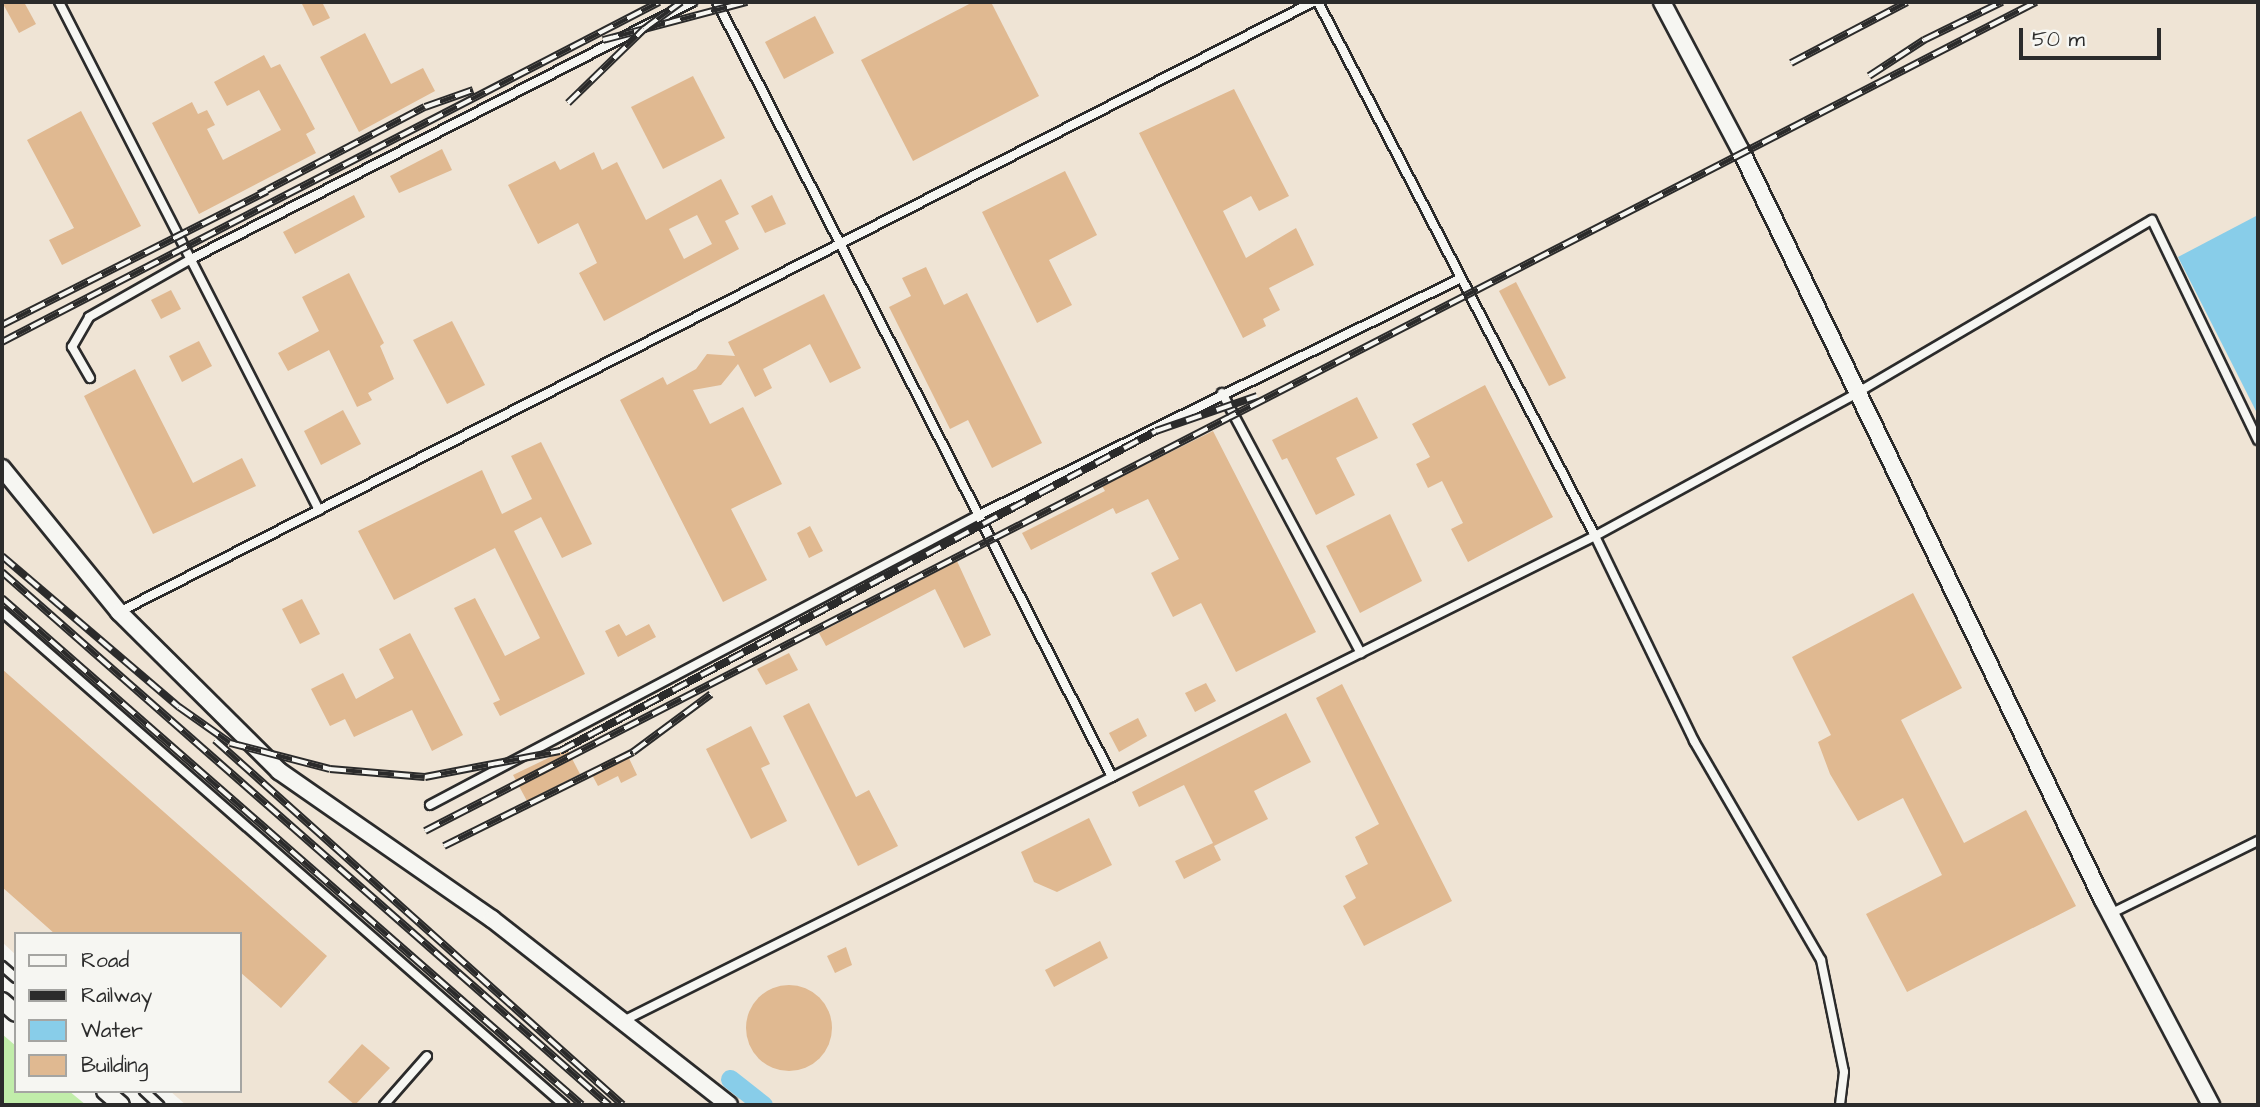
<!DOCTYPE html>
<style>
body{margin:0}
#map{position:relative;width:2260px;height:1107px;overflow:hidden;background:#f6f6f2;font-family:"Architects Daughter",sans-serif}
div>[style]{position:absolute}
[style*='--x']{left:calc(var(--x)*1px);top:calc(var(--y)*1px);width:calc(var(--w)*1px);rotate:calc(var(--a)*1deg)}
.built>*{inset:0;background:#efe4d5}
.green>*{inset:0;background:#c1edaa}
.water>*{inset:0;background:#88cde9}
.canal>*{height:19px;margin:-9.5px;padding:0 9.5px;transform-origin:9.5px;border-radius:9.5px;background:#88cde9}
.building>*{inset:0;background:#e0b991}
.round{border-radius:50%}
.roads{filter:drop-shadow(2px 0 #2b2b2b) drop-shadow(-2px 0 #2b2b2b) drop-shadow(0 2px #2b2b2b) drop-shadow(0 -2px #2b2b2b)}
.service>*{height:8px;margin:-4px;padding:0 4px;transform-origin:4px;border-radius:4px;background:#f6f6f2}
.minor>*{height:16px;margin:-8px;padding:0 8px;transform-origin:8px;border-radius:8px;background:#f6f6f2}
.rail>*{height:8px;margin-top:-4px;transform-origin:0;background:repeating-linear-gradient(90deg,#f6f6f2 0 16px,#2b2b2b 0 32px);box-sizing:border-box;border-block:2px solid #2b2b2b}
span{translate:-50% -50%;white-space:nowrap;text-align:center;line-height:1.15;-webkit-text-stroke:7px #f6f6f2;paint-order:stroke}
.frame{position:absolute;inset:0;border:4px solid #2b2b2b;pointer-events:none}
.legend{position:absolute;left:14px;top:932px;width:228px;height:161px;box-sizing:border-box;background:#f6f6f2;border:2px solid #a5a5a2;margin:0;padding:9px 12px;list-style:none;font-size:21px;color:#2b2b2b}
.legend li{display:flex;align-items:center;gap:14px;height:35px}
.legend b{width:35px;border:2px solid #a5a5a2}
.scale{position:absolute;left:2019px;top:28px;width:142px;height:32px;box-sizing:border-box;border:4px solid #2b2b2b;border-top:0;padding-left:9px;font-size:21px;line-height:24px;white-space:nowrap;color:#2b2b2b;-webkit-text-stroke:5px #f6f6f2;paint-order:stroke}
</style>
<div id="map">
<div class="built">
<div style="clip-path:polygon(2px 2px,2258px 2px,2258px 1105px,186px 1105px,170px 1091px,240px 1091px,240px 934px,16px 934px,16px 955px,2px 942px)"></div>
</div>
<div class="green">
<div style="clip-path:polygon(2px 1034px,16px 1046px,16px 1091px,69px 1091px,86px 1105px,2px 1105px)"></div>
</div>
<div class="water">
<div style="clip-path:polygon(2258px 215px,2258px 415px,2178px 257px)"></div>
</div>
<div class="canal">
<div style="--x:730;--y:1079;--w:42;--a:38.2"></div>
</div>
<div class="building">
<div style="clip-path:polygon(2px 2px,24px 2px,36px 24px,19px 33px)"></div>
<div style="clip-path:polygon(301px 2px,322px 2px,330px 18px,313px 26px)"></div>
<div style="clip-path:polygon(973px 2px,991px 2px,1039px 96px,913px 161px,861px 60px)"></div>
<div style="clip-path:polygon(815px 16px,834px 53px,784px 79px,765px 42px)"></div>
<div style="clip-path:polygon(365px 33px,391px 84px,423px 68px,435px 91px,359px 132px,320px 57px)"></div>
<div style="clip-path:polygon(264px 55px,271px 68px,280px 64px,305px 110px,315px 129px,306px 134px,316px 153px,199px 214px,152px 123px,192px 102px,198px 114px,207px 110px,215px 125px,207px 129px,223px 160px,281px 130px,259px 90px,227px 106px,214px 82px)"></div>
<div style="clip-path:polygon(693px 76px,725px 138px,663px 169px,631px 107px)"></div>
<div style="clip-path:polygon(1234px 89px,1289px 196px,1259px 211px,1251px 196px,1223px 211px,1246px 258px,1296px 228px,1314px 265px,1269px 288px,1280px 310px,1263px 319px,1266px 326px,1243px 338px,1139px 133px)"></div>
<div style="clip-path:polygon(81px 111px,141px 226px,62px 265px,49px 240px,74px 228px,27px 140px)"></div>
<div style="clip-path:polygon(442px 149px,452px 170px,399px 193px,390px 176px)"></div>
<div style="clip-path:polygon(evenodd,594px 152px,602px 170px,617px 162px,646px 220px,721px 179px,739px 214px,725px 221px,739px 249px,604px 321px,579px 273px,597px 263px,578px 223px,538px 244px,508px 185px,555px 161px,560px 170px,594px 152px,697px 215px,712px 244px,684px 259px,669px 229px,697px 215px)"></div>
<div style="clip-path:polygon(1065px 171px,1097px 235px,1049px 260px,1072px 305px,1037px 323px,982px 212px)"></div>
<div style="clip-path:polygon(354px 195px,365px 217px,295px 254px,283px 232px)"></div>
<div style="clip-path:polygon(772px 195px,786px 224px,765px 233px,751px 206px)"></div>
<div style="clip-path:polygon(926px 267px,944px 305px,967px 293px,1042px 443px,992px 468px,968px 420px,950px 429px,889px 307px,911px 296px,902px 278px)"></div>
<div style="clip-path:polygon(349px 273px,384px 343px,380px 346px,394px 379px,368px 393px,372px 400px,357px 407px,329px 350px,288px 371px,278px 353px,319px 331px,302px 297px)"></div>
<div style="clip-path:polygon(1516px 282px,1566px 378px,1549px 386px,1499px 291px)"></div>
<div style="clip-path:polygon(171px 290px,181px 309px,161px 319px,151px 300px)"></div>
<div style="clip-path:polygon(824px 294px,861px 368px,830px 383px,810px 344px,763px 369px,772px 388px,755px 397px,738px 364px,721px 385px,693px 390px,710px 424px,743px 407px,782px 484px,731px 509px,767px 580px,723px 602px,620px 400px,663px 377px,667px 385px,696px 369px,707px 354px,735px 356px,728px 342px)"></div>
<div style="clip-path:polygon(452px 321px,485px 385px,447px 404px,413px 340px)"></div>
<div style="clip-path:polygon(199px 341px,212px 366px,182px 382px,169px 356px)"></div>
<div style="clip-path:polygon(135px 369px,193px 483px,242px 458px,256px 486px,153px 534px,84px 396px)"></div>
<div style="clip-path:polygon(1485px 385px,1553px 517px,1468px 562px,1451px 529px,1463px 523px,1442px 481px,1428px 488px,1416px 464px,1430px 457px,1412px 424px)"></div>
<div style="clip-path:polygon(1357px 397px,1378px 438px,1336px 458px,1355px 495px,1316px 515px,1287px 458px,1282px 460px,1272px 440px)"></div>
<div style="clip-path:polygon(343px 410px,361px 444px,321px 465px,304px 431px)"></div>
<div style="clip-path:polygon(1213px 431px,1316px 632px,1236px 672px,1201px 603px,1173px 617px,1151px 573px,1179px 559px,1148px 499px,1116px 514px,1113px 508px,1031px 550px,1022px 533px,1105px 491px,1102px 486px)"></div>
<div style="clip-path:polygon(541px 442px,592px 544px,562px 558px,541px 517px,514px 531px,585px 674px,500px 716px,493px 703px,500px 700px,454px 608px,475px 598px,505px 656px,540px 638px,495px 548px,394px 600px,358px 531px,482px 470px,502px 514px,532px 499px,511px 456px)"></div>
<div style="clip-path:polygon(1390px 514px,1422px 581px,1360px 613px,1326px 546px)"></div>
<div style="clip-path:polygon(810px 526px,823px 551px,809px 558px,797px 533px)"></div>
<div style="clip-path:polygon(957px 561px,991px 635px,964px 648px,935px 589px,826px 646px,819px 633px)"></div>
<div style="clip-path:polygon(1913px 593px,1962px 688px,1901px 720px,1964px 843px,2026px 810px,2076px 906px,1907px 992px,1866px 914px,1942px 875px,1903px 798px,1858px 821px,1830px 774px,1818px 742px,1831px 735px,1792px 657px)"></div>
<div style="clip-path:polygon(302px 599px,320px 634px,300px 644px,282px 609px)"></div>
<div style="clip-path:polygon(619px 624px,626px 636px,649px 624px,656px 637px,618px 657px,605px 631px)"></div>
<div style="clip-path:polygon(410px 633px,463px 735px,432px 751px,412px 710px,354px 737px,345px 719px,330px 726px,311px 689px,343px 673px,356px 699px,394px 678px,379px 649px)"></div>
<div style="clip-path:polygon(789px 653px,798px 670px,766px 685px,757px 669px)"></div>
<div style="clip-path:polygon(2px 669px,327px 956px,281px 1008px,240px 972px,240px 934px,55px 934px,2px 887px)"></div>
<div style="clip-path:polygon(1206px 683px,1216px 701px,1195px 712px,1185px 693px)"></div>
<div style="clip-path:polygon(1342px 684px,1452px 901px,1364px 946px,1343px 906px,1356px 898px,1345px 876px,1368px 864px,1355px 837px,1379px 824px,1316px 698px)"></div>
<div style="clip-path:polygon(809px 703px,856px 797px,869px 790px,898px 846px,858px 866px,783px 716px)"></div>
<div style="clip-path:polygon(1286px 713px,1311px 762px,1254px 791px,1268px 819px,1214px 846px,1221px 860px,1184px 879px,1175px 861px,1213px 843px,1184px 785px,1139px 807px,1132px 792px)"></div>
<div style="clip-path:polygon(1138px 718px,1147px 736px,1119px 752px,1109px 733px)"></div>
<div style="clip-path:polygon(751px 726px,770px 764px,761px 768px,787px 821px,751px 839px,706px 749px)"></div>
<div style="clip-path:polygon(567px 749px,580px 774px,527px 801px,513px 775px)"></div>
<div style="clip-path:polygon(626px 752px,637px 775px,621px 783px,618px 776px,598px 786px,590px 771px)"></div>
<div style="clip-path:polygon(1089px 818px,1112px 865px,1057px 892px,1034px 882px,1021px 852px)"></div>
<div style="clip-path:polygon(1100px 941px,1108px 958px,1054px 987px,1045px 970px)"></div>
<div style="clip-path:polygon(846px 947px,852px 965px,835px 973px,827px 956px)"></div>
<div class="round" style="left:746px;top:985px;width:86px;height:86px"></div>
<div style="clip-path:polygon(362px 1044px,390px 1068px,355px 1105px,328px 1082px)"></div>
</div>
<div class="roads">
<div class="service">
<div style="--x:59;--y:2;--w:571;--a:62.9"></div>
<div style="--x:717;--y:2;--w:870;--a:62.99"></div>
<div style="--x:1318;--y:2;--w:602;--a:62.58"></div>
<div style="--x:1595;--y:536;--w:228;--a:64.2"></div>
<div style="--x:1694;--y:741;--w:253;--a:59.9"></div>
<div style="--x:1821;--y:960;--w:114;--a:78.4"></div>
<div style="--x:1844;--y:1072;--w:33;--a:97"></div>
<div style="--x:90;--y:378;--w:36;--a:-120"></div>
<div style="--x:72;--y:347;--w:34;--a:-60"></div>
<div style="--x:89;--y:317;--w:117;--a:-29.6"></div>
<div style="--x:191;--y:259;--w:563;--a:-27.16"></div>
<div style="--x:1222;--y:393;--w:295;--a:61.9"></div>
<div style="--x:2;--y:612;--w:748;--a:41.26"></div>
<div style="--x:119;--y:612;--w:1341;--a:-27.06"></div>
<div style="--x:430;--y:805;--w:619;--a:-27.85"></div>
<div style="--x:977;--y:516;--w:539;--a:-26.18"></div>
<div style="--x:2110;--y:914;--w:165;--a:-26.3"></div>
<div style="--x:2;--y:966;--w:18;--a:41"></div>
<div style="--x:623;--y:1021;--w:1086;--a:-26.52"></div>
<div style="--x:1595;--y:536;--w:296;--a:-28.6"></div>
<div style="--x:1855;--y:394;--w:344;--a:-30.4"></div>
<div style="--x:2152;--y:220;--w:244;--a:64.3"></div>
<div style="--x:144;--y:1091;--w:21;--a:43"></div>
<div style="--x:384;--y:1105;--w:65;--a:-48.7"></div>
</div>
<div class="minor">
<div style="--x:1662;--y:2;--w:169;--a:62.1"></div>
<div style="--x:1741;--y:151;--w:832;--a:64.21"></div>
<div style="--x:2103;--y:900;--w:232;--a:62.2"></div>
<div style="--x:2;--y:468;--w:186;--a:50.9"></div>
<div style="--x:119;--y:612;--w:226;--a:44.8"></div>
<div style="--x:279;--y:771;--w:259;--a:34.8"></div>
<div style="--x:492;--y:919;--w:301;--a:38.1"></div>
<div style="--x:2;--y:1001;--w:18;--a:41"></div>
<div style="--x:105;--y:1091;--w:21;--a:41"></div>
</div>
</div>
<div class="rail">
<div style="--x:603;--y:40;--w:149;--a:-14.8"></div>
<div style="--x:1791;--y:63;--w:131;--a:-27.7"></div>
<div style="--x:1869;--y:76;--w:66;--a:-33.2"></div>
<div style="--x:1924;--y:40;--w:87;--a:-26"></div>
<div style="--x:568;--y:103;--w:106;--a:-44.2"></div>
<div style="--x:644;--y:29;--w:46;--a:-36.1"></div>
<div style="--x:259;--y:194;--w:187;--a:-27.7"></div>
<div style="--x:425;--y:107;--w:51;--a:-19.5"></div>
<div style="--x:2;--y:325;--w:297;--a:-26.8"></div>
<div style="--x:2;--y:342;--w:740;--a:-27.36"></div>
<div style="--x:2;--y:556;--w:233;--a:40.5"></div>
<div style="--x:179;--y:707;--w:62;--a:35.2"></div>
<div style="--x:230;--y:743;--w:103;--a:14.6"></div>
<div style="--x:330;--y:769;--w:95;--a:4.8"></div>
<div style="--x:425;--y:777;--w:137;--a:-10.9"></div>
<div style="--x:560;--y:751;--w:676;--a:-28.23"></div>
<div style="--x:1156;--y:431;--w:107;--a:-19.1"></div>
<div style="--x:2;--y:572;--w:808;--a:41.29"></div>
<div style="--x:2;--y:598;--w:770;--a:41.16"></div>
<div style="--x:215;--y:740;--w:547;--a:41.82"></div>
<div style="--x:425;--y:831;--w:1812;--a:-27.23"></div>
<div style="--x:444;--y:846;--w:211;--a:-26.4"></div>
<div style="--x:633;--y:752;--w:97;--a:-36.6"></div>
</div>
<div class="frame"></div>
<ul class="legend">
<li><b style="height:9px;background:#f6f6f2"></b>Road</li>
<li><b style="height:9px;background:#2b2b2b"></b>Railway</li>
<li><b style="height:19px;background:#88cde9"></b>Water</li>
<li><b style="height:19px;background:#e0b991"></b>Building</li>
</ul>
<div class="scale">50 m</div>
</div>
